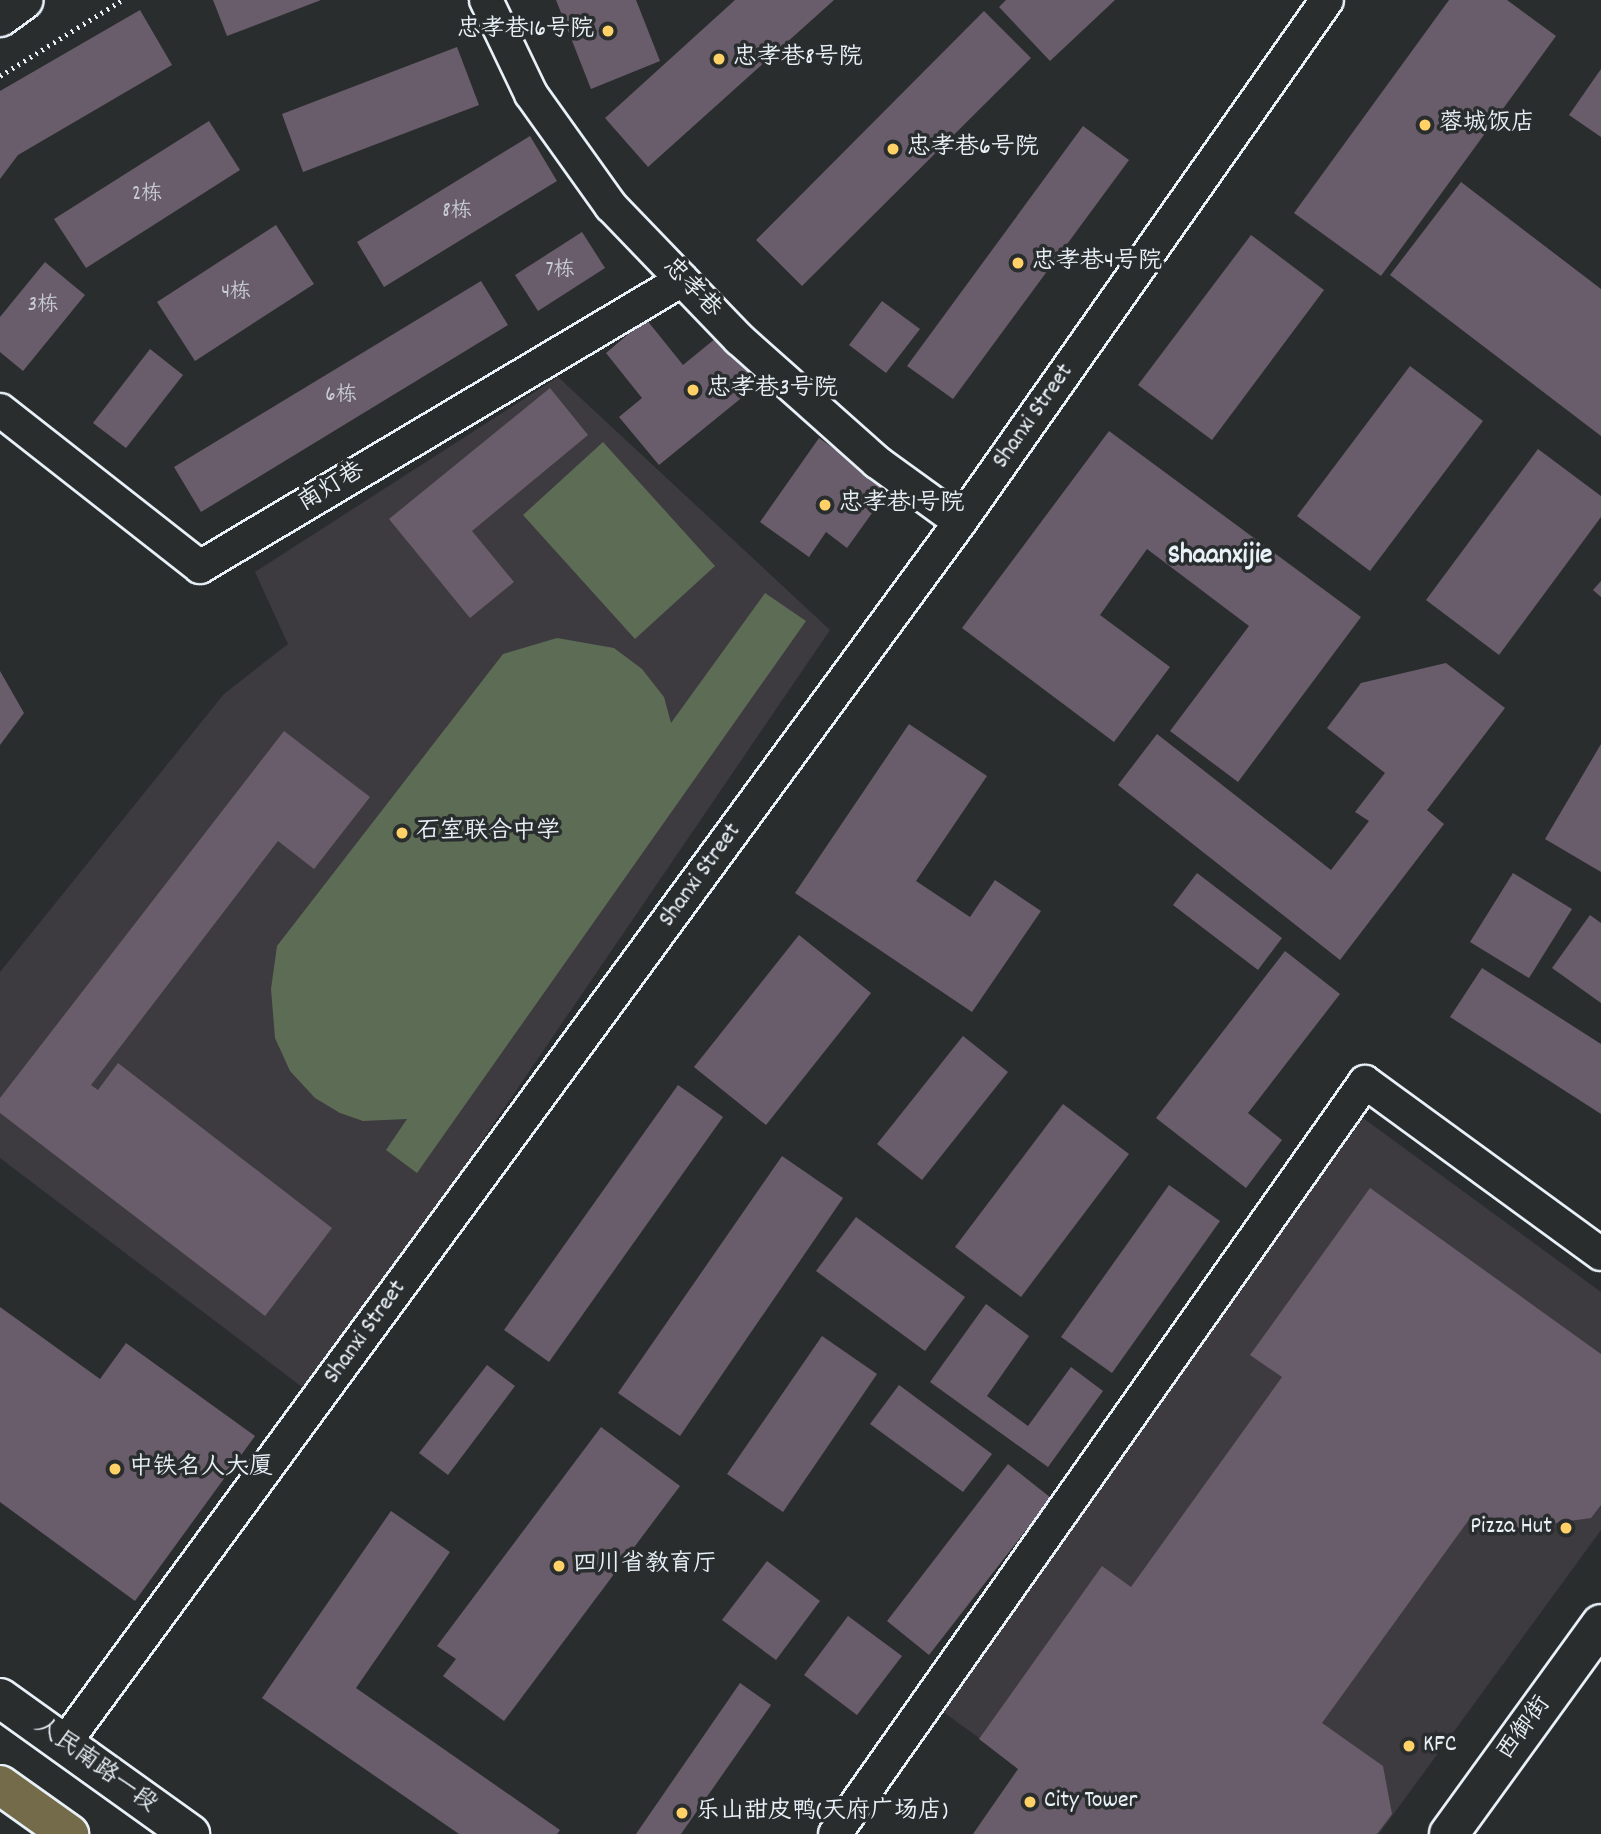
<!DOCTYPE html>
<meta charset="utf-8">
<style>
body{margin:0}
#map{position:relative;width:1601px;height:1834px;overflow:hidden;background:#2a2d2e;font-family:Dekko,"LXGW WenKai TC",sans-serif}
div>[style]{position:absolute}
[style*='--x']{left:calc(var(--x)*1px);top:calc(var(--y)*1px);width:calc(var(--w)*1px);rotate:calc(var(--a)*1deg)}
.built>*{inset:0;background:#3d3b40}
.green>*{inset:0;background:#5d6c54}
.building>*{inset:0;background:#695d6b}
.path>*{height:4.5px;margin-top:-2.25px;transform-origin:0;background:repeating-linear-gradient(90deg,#e8f1f8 0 2px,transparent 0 7px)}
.roads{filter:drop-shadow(2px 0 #e8f1f8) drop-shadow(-2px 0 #e8f1f8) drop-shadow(0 2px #e8f1f8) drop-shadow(0 -2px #e8f1f8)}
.minor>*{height:32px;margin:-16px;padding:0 16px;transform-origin:16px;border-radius:16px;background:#2a2d2e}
.tertiary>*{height:38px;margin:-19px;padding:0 19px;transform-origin:19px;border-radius:19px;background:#2a2d2e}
.secondary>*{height:38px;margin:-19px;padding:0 19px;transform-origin:19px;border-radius:19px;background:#2a2d2e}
.primary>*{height:38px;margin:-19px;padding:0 19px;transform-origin:19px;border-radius:19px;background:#746b4b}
.dots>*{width:19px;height:19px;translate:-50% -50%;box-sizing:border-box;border:4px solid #2a2d2e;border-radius:50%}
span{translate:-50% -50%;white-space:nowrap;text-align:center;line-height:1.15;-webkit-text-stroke:7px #2a2d2e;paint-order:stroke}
.number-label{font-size:21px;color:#c8ccd5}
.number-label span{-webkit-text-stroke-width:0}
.poi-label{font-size:24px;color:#e8f1f8}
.right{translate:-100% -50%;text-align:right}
.left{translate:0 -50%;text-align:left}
.street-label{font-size:24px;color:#e8f1f8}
.quarter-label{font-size:28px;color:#e8f1f8;font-weight:700}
</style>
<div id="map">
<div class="built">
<div style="clip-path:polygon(558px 377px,830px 630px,310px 1393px,0 1158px,0 972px,224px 694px,288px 644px,255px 572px)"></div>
<div style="clip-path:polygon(1363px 1118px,1601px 1292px,1601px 1530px,1379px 1834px,1110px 1834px,938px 1708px)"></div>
</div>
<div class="green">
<div style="clip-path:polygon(603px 442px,715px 566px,635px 639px,523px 515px)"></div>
<div style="clip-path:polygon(765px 593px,806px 621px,417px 1173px,386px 1150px,407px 1119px,363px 1121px,340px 1113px,315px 1098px,290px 1071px,275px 1038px,271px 989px,277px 946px,503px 654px,557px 638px,614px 648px,642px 669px,664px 697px,671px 723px)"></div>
</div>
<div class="building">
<div style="clip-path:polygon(213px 0,321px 0,227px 36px)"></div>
<div style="clip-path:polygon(556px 0,636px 0,660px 61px,591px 89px)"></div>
<div style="clip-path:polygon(735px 0,834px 0,648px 167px,605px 118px)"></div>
<div style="clip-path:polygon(1006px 0,1115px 0,1050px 61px,999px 7px)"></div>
<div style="clip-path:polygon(1449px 0,1507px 0,1556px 36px,1381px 276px,1294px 213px)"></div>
<div style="clip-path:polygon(140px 10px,172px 65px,18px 155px,0 179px,0 91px)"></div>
<div style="clip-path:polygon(984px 11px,1031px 58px,802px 286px,756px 240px)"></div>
<div style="clip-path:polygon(457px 47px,479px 105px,303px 172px,282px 114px)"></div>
<div style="clip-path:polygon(1601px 69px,1601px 137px,1569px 115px)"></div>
<div style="clip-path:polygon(209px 121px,240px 170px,86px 268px,54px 219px)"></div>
<div style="clip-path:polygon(1083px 126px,1129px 160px,953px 399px,907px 366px)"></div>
<div style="clip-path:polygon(530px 136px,557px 181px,384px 287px,357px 242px)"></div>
<div style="clip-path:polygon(1461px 182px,1601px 289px,1601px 436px,1390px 275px)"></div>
<div style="clip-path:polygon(276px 225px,314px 284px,195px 361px,157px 302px)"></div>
<div style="clip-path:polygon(582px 232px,605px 268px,538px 311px,515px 275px)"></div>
<div style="clip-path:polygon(1251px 235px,1324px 290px,1212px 440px,1138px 385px)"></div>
<div style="clip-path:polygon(45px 262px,85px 295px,23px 371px,0 352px,0 317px)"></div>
<div style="clip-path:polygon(481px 281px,508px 325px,201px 512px,174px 467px)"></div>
<div style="clip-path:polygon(882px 301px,920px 329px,886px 373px,849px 345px)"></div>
<div style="clip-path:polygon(646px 319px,683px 365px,721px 334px,761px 382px,659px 465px,619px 417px,642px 398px,606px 353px)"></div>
<div style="clip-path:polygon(150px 349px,183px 375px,126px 448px,93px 423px)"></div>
<div style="clip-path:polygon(1410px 366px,1483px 421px,1370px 571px,1297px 516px)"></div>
<div style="clip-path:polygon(550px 388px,588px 435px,472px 531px,514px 582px,470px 618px,389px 519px)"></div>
<div style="clip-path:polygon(1109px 431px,1361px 617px,1238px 782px,1170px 731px,1249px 626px,1147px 549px,1100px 615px,1170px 667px,1114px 742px,962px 628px)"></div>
<div style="clip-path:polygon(819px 438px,890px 488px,847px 548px,826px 532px,809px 557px,760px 522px)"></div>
<div style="clip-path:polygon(1538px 449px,1601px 496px,1601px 517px,1499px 655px,1426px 600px)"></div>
<div style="clip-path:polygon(1601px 581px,1601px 597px,1593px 590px)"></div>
<div style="clip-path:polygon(1446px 663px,1505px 708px,1427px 810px,1444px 824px,1340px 960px,1118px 785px,1157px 734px,1331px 870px,1369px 821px,1355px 812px,1385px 773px,1327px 728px,1361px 683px)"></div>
<div style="clip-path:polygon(0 671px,24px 713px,0 745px)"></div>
<div style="clip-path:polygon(909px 724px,987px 776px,916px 881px,970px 917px,995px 880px,1041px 911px,972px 1012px,795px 893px)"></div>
<div style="clip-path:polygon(284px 731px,370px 797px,314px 869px,278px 841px,91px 1085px,98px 1090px,118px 1063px,332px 1228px,265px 1316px,0 1113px,0 1098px)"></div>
<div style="clip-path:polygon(1601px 744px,1601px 872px,1545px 839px)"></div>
<div style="clip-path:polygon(1197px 873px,1282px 938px,1258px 970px,1173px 905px)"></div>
<div style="clip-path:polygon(1513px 873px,1572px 909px,1529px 978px,1470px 942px)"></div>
<div style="clip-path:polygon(1590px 915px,1601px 923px,1601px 1003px,1552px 968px)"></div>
<div style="clip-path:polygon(799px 935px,871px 993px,766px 1125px,694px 1067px)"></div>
<div style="clip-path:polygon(1285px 951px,1340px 994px,1248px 1113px,1282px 1140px,1246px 1188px,1156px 1118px)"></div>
<div style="clip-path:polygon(1482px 968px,1601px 1044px,1601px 1114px,1450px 1017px)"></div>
<div style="clip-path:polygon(963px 1036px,1008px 1072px,922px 1180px,877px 1144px)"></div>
<div style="clip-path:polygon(678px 1085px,723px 1117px,549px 1362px,504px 1330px)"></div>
<div style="clip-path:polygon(1063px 1104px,1129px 1154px,1021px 1297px,955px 1247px)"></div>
<div style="clip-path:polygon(782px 1156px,843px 1198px,680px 1436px,618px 1393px)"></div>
<div style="clip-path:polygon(1169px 1185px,1220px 1221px,1112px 1373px,1061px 1337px)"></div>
<div style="clip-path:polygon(1370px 1188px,1601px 1354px,1601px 1505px,1591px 1518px,1496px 1531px,1473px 1514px,1322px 1723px,1383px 1766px,1392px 1814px,1377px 1834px,973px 1834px,1018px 1769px,979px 1739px,1102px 1566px,1131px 1587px,1282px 1377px,1250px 1355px)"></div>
<div style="clip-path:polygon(856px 1217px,965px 1297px,925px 1351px,816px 1271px)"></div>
<div style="clip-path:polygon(986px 1304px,1029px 1336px,987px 1396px,1028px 1426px,1071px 1367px,1103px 1391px,1048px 1467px,930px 1382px)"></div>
<div style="clip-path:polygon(0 1307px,100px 1379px,126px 1343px,255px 1436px,135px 1601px,0 1502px)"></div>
<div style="clip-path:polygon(822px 1336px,877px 1374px,783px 1512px,727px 1474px)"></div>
<div style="clip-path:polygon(487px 1365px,515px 1386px,448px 1475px,419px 1453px)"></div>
<div style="clip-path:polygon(899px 1385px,992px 1454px,963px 1492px,870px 1424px)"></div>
<div style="clip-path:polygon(601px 1427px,680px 1486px,504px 1721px,443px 1676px,456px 1659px,437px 1646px)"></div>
<div style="clip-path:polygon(1008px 1464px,1051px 1498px,929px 1655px,887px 1621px)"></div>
<div style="clip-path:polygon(391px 1511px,450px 1552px,356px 1688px,560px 1830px,557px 1834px,459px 1834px,262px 1698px)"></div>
<div style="clip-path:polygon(767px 1561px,820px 1601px,776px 1660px,722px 1620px)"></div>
<div style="clip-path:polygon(848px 1616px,902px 1656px,857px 1715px,804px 1675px)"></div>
<div style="clip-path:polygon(740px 1683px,771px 1705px,681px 1834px,636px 1834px)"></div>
</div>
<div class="path">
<div style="--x:0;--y:76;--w:144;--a:-31.9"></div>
</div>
<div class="roads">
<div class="minor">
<div style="--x:486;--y:0;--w:104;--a:64.4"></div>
<div style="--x:531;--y:94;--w:138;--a:54.5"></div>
<div style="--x:611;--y:206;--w:185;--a:46.1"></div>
<div style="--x:739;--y:339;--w:185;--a:41.7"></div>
<div style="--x:877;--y:462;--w:102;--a:35.9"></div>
<div style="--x:0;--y:410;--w:254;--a:38.1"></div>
<div style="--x:200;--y:567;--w:561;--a:-30.77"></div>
<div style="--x:64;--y:1744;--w:1515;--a:-53.75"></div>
<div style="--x:960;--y:522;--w:638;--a:-54.89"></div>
<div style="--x:835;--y:1834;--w:920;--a:-54.82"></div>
<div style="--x:1365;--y:1082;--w:292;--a:36.1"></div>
</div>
<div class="tertiary">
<div style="--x:0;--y:1698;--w:234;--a:35.6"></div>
</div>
<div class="secondary">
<div style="--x:0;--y:17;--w:29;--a:-36"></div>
<div style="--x:1449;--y:1834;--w:259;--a:-54.1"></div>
</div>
<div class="primary">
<div style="--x:0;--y:1785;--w:85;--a:35.4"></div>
</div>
</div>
<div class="dots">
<div style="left:608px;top:31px;background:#ffd166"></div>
<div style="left:719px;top:59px;background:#ffd166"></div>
<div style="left:1425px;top:125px;background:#ffd166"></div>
<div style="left:893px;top:149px;background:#ffd166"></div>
<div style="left:1018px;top:263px;background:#ffd166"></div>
<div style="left:693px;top:390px;background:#ffd166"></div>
<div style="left:825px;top:505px;background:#ffd166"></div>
<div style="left:402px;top:833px;background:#ffd166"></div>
<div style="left:115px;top:1469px;background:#ffd166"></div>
<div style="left:1566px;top:1528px;background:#ffd166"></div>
<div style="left:559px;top:1566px;background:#ffd166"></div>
<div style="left:1409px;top:1746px;background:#ffd166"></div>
<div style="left:1030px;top:1802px;background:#ffd166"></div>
<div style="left:682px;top:1813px;background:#ffd166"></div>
</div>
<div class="number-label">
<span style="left:147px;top:195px">2栋</span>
<span style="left:457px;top:212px">8栋</span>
<span style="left:560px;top:271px">7栋</span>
<span style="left:236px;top:293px">4栋</span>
<span style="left:43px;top:306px">3栋</span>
<span style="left:341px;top:396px">6栋</span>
</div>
<div class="poi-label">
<span class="right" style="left:594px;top:31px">忠孝巷16号院</span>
<span class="left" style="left:733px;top:59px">忠孝巷8号院</span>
<span class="left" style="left:1439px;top:125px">蓉城饭店</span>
<span class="left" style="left:907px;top:149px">忠孝巷6号院</span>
<span class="left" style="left:1032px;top:263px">忠孝巷4号院</span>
<span class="left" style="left:707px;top:390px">忠孝巷3号院</span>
<span class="left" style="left:839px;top:505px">忠孝巷1号院</span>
<span class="left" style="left:416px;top:833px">石室联合中学</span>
<span class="left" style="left:129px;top:1469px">中铁名人大厦</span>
<span class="right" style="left:1552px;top:1528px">Pizza Hut</span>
<span class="left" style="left:573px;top:1566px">四川省教育厅</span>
<span class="left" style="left:1423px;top:1746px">KFC</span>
<span class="left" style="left:1044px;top:1802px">City Tower</span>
<span class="left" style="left:696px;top:1813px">乐山甜皮鸭(天府广场店)</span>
</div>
<div class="street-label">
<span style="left:691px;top:289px;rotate:46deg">忠孝巷</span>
<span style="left:1034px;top:417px;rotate:-55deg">Shanxi Street</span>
<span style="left:332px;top:488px;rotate:-31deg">南灯巷</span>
<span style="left:701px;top:876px;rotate:-54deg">Shanxi Street</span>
<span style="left:366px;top:1333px;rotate:-54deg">Shanxi Street</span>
<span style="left:1525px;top:1729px;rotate:-54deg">西御街</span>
<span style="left:95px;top:1766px;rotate:36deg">人民南路一段</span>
</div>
<div class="quarter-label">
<span style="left:1220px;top:557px">Shaanxijie</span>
</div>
</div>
